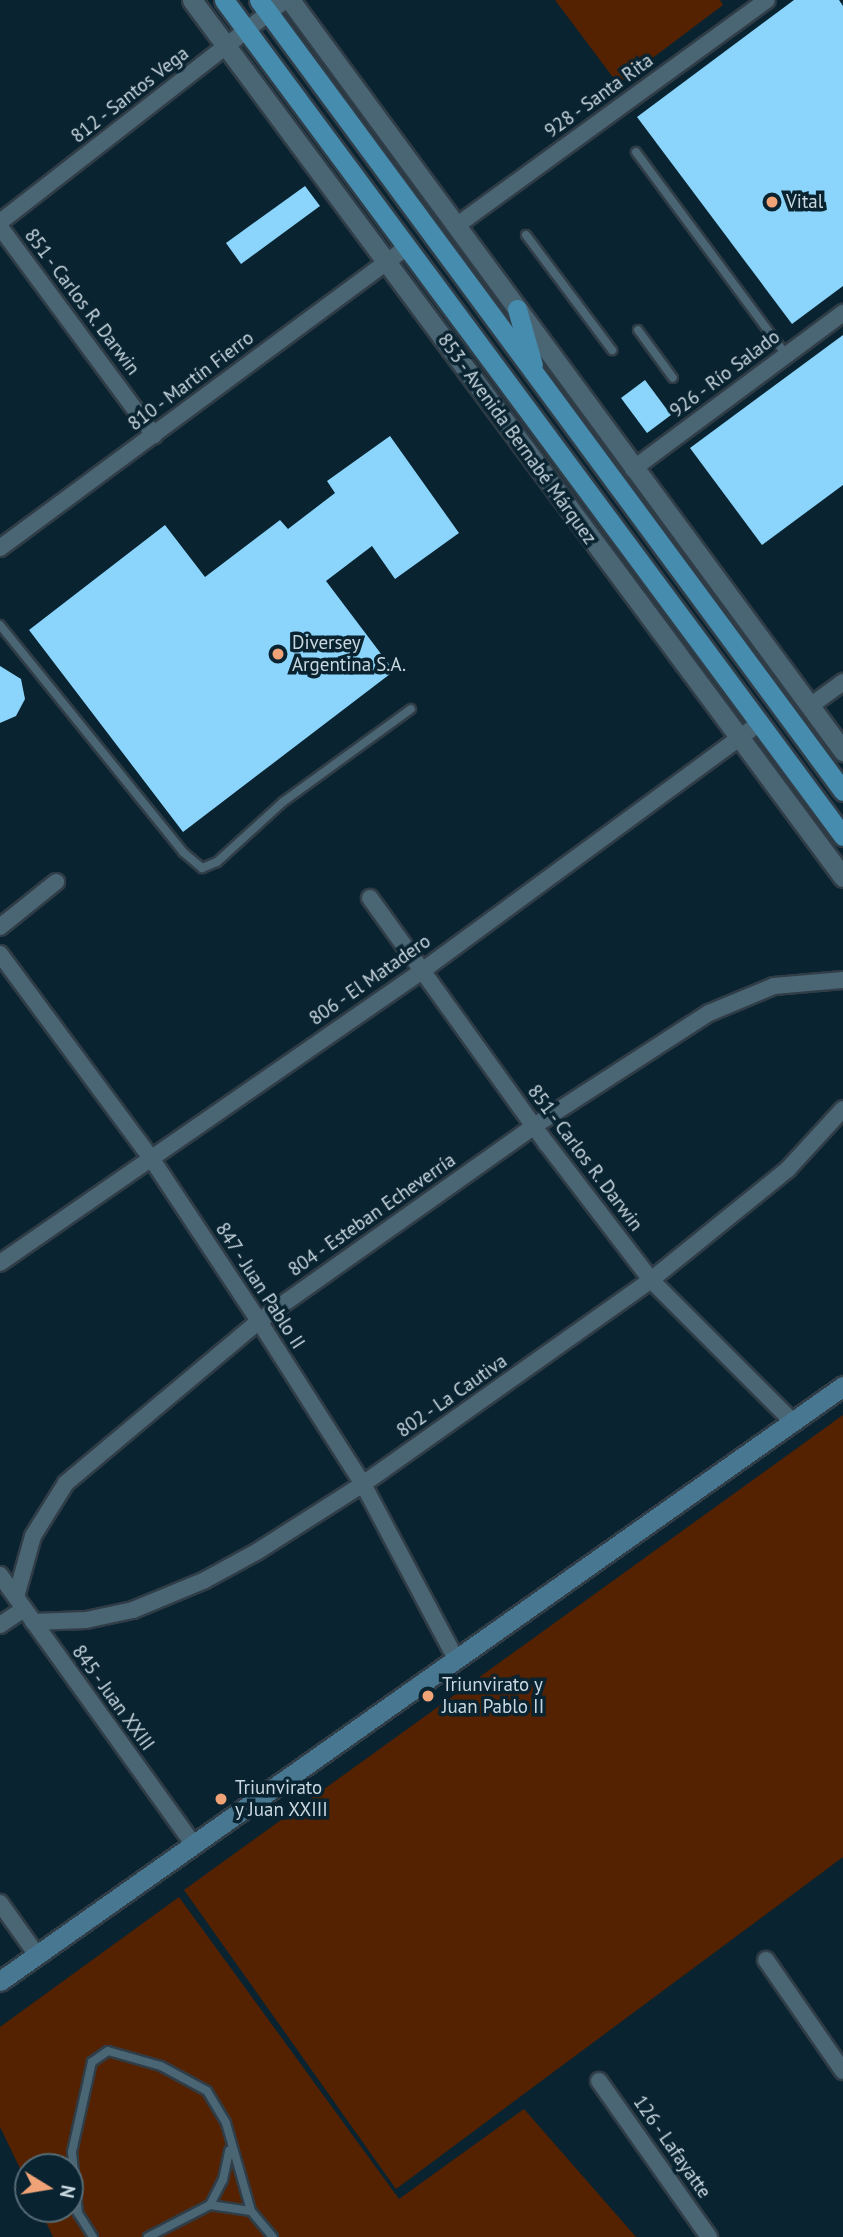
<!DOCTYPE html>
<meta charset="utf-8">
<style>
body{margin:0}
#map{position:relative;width:843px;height:2237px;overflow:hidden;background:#092330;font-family:"PT Sans",sans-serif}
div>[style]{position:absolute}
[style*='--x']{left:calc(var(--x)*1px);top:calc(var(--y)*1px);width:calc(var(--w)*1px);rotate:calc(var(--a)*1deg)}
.green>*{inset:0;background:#542200}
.building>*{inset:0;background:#8bd5fc}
.roads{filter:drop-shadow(2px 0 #303d47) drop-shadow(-2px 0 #303d47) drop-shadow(0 2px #303d47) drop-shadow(0 -2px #303d47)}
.service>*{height:8px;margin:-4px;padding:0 4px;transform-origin:4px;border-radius:4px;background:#4a6574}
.minor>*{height:16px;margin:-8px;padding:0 8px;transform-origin:8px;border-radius:8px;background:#4a6574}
.tertiary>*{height:19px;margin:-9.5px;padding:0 9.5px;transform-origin:9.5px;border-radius:9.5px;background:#4a6574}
.secondary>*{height:19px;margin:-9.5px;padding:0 9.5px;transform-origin:9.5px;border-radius:9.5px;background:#487891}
.primary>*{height:19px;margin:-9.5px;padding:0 9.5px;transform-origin:9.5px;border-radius:9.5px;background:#468cae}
.dots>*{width:19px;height:19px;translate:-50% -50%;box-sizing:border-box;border:4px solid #092330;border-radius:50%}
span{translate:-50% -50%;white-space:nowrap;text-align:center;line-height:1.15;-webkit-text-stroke:7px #092330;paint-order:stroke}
.street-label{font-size:19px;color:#c9d8e0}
.poi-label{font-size:19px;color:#c9d8e0}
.left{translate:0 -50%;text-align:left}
.north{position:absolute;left:14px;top:2153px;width:70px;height:70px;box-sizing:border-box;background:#092330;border:2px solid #566b76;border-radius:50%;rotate:101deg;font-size:19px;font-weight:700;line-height:28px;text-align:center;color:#c9d8e0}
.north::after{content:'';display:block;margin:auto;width:24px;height:32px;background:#efa377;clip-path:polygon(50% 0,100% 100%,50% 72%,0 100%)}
</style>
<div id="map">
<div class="green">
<div style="clip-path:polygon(555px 0,720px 0,723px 5px,618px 84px)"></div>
<div style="clip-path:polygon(843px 1415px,843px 1857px,396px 2189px,184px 1890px)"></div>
<div style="clip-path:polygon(179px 1897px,399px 2199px,524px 2109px,636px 2237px,53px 2237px,40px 2209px,70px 2209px,70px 2167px,28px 2167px,28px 2185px,0 2127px,0 2027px)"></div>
</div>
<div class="building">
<div style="clip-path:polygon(794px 0,839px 0,843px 6px,843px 286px,792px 324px,637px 117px)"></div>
<div style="clip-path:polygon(305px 186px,320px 206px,241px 264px,226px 243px)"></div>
<div style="clip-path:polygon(843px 335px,843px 485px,762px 545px,690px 448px)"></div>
<div style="clip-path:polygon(645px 380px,671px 415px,647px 433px,621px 398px)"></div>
<div style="clip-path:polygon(390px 436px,459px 533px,395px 579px,372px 546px,326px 581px,394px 671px,183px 832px,29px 630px,165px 525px,205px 577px,280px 520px,288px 529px,335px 493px,327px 481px)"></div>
<div style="clip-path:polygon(0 666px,21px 679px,25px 699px,16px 716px,0 723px)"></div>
</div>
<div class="roads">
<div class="service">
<div style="--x:636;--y:152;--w:252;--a:53.5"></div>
<div style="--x:526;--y:235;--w:144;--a:53.2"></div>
<div style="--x:638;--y:330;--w:59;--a:53.9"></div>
<div style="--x:0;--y:625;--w:292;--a:51.1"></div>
<div style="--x:183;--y:852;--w:25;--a:40"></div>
<div style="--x:202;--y:868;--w:16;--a:-22"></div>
<div style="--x:217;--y:862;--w:89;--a:-42.3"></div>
<div style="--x:283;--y:802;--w:158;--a:-36"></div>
<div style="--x:210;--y:2205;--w:28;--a:-63"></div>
<div style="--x:223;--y:2180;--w:30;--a:-78"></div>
<div style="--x:93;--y:2237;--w:28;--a:-122"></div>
<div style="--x:78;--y:2213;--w:61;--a:-95.6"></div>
<div style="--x:72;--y:2152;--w:92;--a:-77.5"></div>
<div style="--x:92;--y:2062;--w:19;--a:-35"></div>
<div style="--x:108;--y:2051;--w:55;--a:15.8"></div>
<div style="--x:161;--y:2066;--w:52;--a:28.5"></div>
<div style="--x:207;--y:2091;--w:37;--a:59"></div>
<div style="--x:226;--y:2123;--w:91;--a:74.1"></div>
<div style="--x:251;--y:2211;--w:34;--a:50"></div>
<div style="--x:148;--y:2237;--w:70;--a:-27.3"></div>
<div style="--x:210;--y:2205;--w:41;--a:8.3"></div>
</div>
<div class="minor">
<div style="--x:0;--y:222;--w:361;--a:-37.9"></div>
<div style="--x:456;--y:226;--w:384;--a:-36"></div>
<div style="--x:0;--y:227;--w:259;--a:53.5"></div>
<div style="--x:633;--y:469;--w:262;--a:-36.6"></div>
<div style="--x:0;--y:548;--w:506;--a:-36.49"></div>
<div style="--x:810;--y:706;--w:41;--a:-36"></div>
<div style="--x:370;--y:898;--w:303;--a:54.3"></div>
<div style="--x:547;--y:1144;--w:171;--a:52.6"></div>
<div style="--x:651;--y:1280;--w:201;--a:45"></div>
<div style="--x:0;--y:927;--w:72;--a:-38.8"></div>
<div style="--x:0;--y:954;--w:254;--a:53.5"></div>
<div style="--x:151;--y:1158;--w:196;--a:56.5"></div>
<div style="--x:259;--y:1321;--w:193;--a:57.5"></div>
<div style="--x:363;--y:1484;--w:200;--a:62"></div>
<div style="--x:0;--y:1263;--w:513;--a:-34.68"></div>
<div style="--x:422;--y:971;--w:417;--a:-36.3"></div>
<div style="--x:0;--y:1575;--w:331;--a:54.3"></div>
<div style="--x:16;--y:1597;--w:63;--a:-74.4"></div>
<div style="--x:33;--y:1536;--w:62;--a:-58.1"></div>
<div style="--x:66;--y:1483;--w:252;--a:-40"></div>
<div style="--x:259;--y:1321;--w:337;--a:-35.3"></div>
<div style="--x:534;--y:1126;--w:208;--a:-32.9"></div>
<div style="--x:709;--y:1013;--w:70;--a:-22.6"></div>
<div style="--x:774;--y:986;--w:69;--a:-5"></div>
<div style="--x:33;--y:1622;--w:53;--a:-2.2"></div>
<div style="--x:86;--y:1620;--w:48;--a:-12"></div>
<div style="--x:133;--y:1610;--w:78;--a:-22.6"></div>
<div style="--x:205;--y:1580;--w:60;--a:-28.7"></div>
<div style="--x:258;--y:1551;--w:125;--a:-32.5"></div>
<div style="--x:363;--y:1484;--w:353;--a:-35.3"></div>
<div style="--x:651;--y:1280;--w:176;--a:-39"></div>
<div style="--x:788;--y:1169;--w:81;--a:-47.5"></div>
<div style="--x:0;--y:1625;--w:29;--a:-34"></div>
<div style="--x:0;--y:1903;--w:64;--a:54.6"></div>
<div style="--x:766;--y:1960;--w:135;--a:55.3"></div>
<div style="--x:599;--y:2081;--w:191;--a:54.8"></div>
</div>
<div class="tertiary">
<div style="--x:192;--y:0;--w:1092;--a:53.41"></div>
<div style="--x:290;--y:0;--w:933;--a:53.63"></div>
</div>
<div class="secondary">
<div style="--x:0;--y:1981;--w:1032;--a:-35.21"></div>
</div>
<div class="primary">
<div style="--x:224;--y:0;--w:1040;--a:53.48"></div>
<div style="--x:259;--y:0;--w:983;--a:53.56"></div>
<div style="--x:517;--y:309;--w:58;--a:74.1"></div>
</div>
</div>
<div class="dots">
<div style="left:772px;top:202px;background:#efa377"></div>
<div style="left:278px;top:654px;background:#efa377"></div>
<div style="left:428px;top:1696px;background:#efa377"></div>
<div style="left:221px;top:1799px;background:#efa377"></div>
</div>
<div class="street-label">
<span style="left:130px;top:95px;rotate:-38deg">812 - Santos Vega</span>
<span style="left:599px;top:96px;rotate:-36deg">928 - Santa Rita</span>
<span style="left:82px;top:302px;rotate:53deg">851 - Carlos R. Darwin</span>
<span style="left:725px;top:374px;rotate:-37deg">926 - Río Salado</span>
<span style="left:191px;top:381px;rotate:-37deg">810 - Martín Fierro</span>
<span style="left:517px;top:439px;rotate:54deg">853 - Avenida Bernabé Márquez</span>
<span style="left:370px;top:980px;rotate:-35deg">806 - El Matadero</span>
<span style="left:585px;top:1158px;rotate:53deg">851 - Carlos R. Darwin</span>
<span style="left:372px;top:1215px;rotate:-35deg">804 - Esteban Echeverría</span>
<span style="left:260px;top:1286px;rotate:57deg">847 - Juan Pablo II</span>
<span style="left:452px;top:1396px;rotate:-35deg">802 - La Cautiva</span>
<span style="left:113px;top:1698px;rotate:54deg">845 - Juan XXIII</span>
<span style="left:672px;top:2147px;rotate:55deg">126 - Lafayatte</span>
</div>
<div class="poi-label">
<span class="left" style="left:786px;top:202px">Vital</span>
<span class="left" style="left:292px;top:654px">Diversey<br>Argentina S.A.</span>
<span class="left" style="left:442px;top:1696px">Triunvirato y<br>Juan Pablo II</span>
<span class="left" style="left:235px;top:1799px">Triunvirato<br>y Juan XXIII</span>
</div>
<div class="north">N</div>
</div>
